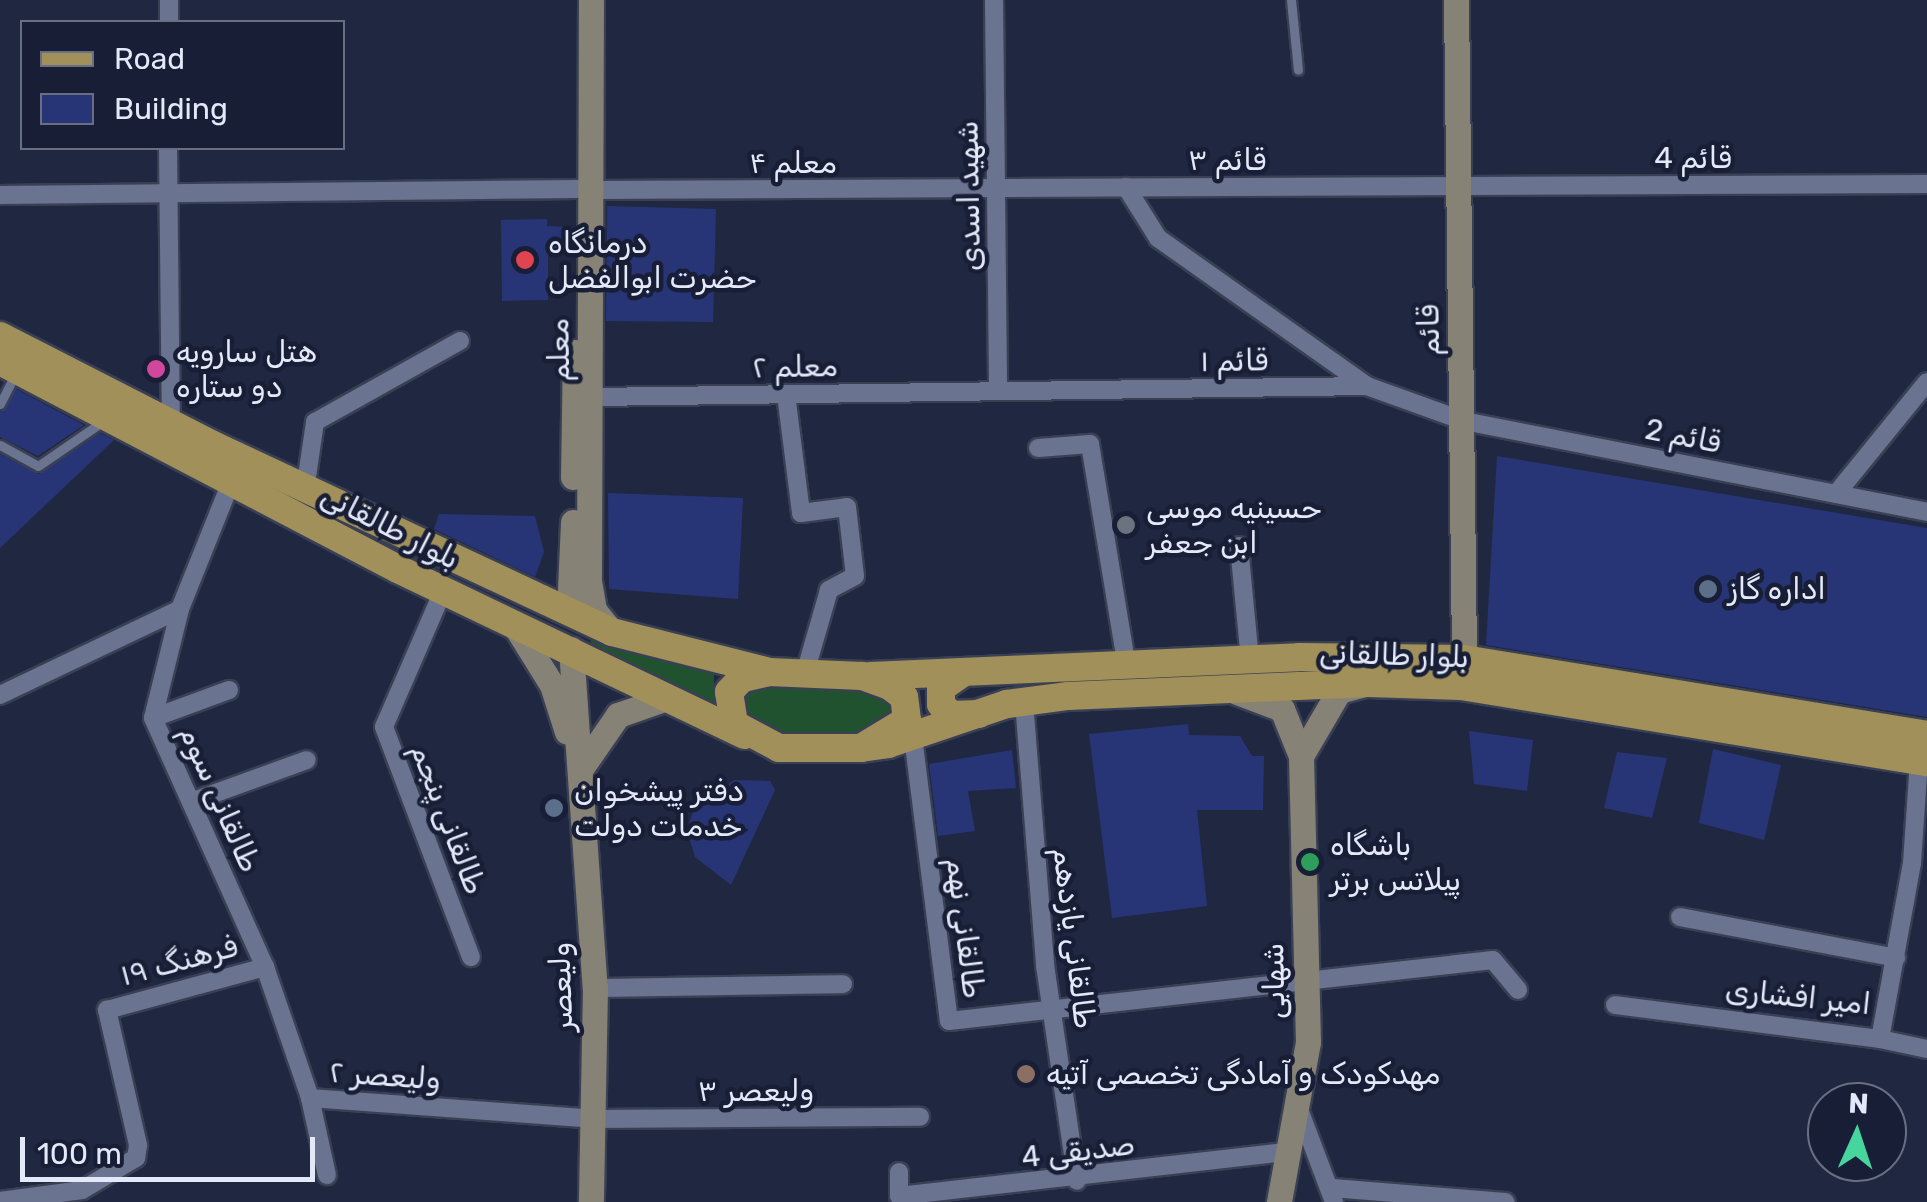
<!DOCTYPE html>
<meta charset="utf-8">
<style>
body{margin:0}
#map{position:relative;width:1927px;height:1202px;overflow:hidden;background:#202740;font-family:Rubik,Vazirmatn,sans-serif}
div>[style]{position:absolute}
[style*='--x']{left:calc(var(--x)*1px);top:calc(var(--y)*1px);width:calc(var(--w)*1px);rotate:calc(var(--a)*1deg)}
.green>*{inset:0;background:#205230}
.building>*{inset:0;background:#273577}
.roads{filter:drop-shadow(2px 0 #3a4054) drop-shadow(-2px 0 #3a4054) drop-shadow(0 2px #3a4054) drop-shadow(0 -2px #3a4054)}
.lane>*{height:9px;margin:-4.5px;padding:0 4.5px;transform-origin:4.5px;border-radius:4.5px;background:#6a7490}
.street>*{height:18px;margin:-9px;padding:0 9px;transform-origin:9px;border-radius:9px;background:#6a7490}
.secondary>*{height:25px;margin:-12.5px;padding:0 12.5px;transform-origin:12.5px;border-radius:12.5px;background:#868275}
.primary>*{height:28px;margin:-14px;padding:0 14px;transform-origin:14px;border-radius:14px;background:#a1905a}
.dots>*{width:28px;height:28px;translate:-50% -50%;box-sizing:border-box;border:5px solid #171e35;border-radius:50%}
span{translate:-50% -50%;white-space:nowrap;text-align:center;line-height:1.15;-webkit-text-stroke:9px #171e35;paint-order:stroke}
.street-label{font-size:30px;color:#e3e9f9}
.poi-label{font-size:30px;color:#e3e9f9}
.left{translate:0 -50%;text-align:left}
.legend{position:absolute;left:20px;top:20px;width:325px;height:130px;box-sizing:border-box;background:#171e35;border:2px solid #696f83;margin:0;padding:12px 18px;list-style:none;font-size:30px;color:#e3e9f9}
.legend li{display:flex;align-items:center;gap:20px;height:50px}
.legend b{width:50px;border:2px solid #696f83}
.north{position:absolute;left:1807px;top:1082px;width:100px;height:100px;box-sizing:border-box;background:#171e35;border:2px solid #696f83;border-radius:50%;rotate:3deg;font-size:28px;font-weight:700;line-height:40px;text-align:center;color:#e3e9f9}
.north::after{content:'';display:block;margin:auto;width:35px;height:45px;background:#48d49d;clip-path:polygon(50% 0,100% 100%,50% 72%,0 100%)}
.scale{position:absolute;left:20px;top:1137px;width:295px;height:45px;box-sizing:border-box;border:5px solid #e3e9f9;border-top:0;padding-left:12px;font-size:30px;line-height:35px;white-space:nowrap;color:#e3e9f9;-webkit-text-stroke:8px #171e35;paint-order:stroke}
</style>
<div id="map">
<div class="green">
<div style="clip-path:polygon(601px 637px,714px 670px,714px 712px,590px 646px,591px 639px)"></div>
<div style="clip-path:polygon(750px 684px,863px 685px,893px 699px,897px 717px,862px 740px,787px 739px,739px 714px,736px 696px)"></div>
</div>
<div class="building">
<div style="clip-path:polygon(607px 206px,716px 209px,713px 322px,606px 321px)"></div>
<div style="clip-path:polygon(547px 219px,547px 226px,566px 227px,565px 253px,548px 253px,548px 300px,502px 301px,501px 220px)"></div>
<div style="clip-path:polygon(16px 389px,84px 425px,38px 456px,0 437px,0 412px)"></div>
<div style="clip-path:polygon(100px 433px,114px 440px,0 548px,0 454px,39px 474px)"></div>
<div style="clip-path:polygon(1497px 456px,1927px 528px,1927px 717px,1486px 645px)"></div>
<div style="clip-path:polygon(608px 493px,743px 498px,738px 599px,609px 589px)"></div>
<div style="clip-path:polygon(439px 514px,535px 516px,544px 552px,535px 577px,434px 529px)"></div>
<div style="clip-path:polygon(1188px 724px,1189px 735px,1240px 736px,1252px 756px,1264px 756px,1263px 810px,1197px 810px,1207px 906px,1112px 918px,1089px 734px)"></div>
<div style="clip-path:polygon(1469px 731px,1533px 740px,1527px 791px,1474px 784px)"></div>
<div style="clip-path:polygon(1713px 749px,1781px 765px,1764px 840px,1699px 823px)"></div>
<div style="clip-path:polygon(1012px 750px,1016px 788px,968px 791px,975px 831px,938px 836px,929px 764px)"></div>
<div style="clip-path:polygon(1617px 752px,1667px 758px,1652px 818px,1604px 808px)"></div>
<div style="clip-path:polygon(734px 780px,770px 781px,775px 790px,731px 885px,695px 857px,687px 830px,693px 811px)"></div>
</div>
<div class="roads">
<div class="lane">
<div style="--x:1291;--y:0;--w:70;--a:84.3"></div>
<div style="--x:0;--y:404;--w:36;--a:-63"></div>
<div style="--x:0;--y:445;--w:43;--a:28.9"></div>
<div style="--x:38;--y:466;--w:78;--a:-34.5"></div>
</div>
<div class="street">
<div style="--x:994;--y:0;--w:391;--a:89.4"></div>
<div style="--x:169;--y:22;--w:22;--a:-90"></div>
<div style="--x:168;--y:148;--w:277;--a:89.4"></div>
<div style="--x:1126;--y:187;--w:60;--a:57.9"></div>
<div style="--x:1158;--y:238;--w:256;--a:35.3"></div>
<div style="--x:590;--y:190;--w:1337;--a:-0.26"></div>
<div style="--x:0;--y:195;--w:577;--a:-0.6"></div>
<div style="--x:786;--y:394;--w:120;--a:82.8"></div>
<div style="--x:801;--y:513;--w:46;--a:-7.4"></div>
<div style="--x:847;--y:507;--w:69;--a:83.4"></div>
<div style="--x:855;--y:576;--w:30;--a:152"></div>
<div style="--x:829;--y:590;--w:86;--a:106.1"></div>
<div style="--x:592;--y:397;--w:775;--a:-0.81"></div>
<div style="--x:1367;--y:386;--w:103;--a:19.8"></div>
<div style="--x:1464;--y:421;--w:472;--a:11.1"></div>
<div style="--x:1038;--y:448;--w:52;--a:-4.4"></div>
<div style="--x:1090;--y:444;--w:226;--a:80.6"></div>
<div style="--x:231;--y:482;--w:137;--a:111.9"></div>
<div style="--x:180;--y:609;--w:112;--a:103.9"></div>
<div style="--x:153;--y:718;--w:273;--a:65.8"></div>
<div style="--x:265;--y:967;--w:139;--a:71"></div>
<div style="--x:310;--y:1098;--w:284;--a:4.2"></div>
<div style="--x:593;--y:1119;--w:327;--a:-0.4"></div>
<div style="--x:305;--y:490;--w:69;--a:-81.6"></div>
<div style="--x:315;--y:422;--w:166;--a:-29.2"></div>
<div style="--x:1836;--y:494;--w:144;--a:-50.9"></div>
<div style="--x:1239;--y:546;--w:115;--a:84.5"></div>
<div style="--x:443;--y:591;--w:148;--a:113.5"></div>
<div style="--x:384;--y:727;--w:246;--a:69.3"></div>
<div style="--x:0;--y:695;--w:199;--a:-25.5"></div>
<div style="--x:1024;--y:702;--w:264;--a:85.4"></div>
<div style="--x:1045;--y:965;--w:218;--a:81.6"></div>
<div style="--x:153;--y:718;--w:81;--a:-20.2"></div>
<div style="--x:913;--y:737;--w:286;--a:82.8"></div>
<div style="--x:949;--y:1021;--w:547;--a:-6.4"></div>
<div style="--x:1493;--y:960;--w:39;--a:50"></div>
<div style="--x:191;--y:802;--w:123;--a:-19.9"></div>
<div style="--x:1680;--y:917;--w:220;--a:10.7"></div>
<div style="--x:595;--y:988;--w:248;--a:-0.9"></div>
<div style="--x:1615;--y:1005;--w:267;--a:7.3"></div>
<div style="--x:1880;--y:1039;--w:179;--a:-79.7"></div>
<div style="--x:1912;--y:863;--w:102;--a:-86.1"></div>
<div style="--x:1880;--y:1039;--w:48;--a:12"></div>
<div style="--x:310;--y:1098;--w:79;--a:77.6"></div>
<div style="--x:1297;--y:1104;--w:105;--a:69.3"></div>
<div style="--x:899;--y:1172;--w:24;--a:90"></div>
<div style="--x:899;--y:1196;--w:391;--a:-6.5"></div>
<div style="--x:1332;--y:1188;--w:174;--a:4.6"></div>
<div style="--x:0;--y:1201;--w:83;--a:-7.6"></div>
<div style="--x:82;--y:1190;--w:63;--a:-30.7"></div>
<div style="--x:136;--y:1158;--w:13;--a:-81"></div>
<div style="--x:138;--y:1145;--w:139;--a:-102.9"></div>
<div style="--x:107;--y:1010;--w:164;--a:-15.2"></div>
</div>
<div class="secondary">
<div style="--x:591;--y:0;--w:581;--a:90.2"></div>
<div style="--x:589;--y:581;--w:29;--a:80"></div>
<div style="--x:594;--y:610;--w:28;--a:51"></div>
<div style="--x:1456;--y:0;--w:659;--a:89.3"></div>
<div style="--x:573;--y:477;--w:125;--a:-89.1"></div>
<div style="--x:569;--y:611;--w:89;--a:-87.4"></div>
<div style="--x:514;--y:624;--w:72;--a:58.1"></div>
<div style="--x:552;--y:685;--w:49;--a:72.3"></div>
<div style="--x:571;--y:649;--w:340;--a:86"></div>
<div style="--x:595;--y:988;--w:214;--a:91.1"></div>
<div style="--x:1237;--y:692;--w:48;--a:20.7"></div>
<div style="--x:1282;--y:709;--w:51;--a:68"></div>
<div style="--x:1301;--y:756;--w:286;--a:88.6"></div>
<div style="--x:1308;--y:1042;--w:163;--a:100.3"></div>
<div style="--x:1301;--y:756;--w:75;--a:-59.7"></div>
<div style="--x:1339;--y:691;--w:24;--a:-15"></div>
<div style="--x:580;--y:770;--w:67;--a:-55.4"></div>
<div style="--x:618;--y:715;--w:49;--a:-19.2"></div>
</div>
<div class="primary">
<div style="--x:0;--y:336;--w:239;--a:27.1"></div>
<div style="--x:213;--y:445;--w:441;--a:25.1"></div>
<div style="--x:612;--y:632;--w:159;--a:14.2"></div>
<div style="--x:0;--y:361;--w:449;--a:27.6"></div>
<div style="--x:398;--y:569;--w:384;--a:25.6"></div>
<div style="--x:961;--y:674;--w:24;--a:145"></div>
<div style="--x:941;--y:688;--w:16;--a:90"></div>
<div style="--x:941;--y:704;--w:15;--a:48"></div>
<div style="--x:951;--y:715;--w:28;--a:-2"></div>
<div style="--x:870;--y:676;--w:429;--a:-2.5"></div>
<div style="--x:1299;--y:657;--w:165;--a:0.7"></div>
<div style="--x:1464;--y:659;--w:469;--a:9.3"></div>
<div style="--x:861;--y:748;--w:54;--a:-31.3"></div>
<div style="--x:907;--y:720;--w:23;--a:-97"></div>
<div style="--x:904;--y:697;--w:18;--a:-142"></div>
<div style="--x:890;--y:686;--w:30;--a:-160"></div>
<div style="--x:862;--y:676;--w:93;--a:-177.5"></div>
<div style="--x:769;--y:672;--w:28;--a:167"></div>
<div style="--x:742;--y:678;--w:19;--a:133"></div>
<div style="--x:729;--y:692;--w:32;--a:81"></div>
<div style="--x:734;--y:724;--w:51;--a:28.1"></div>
<div style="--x:779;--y:748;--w:82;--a:0"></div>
<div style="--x:861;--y:748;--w:27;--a:-8"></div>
<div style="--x:888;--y:744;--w:126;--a:-18.6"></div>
<div style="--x:1007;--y:704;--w:62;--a:-7.5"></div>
<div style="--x:1068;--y:696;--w:300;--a:-2.5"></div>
<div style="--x:1368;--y:683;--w:93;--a:1.8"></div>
<div style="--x:1461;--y:686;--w:472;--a:9.3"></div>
</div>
</div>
<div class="dots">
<div style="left:525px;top:260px;background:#e0444e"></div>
<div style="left:156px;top:369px;background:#d1479c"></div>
<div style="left:1126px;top:525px;background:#6b7280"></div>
<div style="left:1708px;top:589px;background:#5c6f8a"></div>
<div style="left:554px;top:808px;background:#5c6f8a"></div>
<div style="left:1310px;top:862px;background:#2e9e5b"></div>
<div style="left:1026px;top:1074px;background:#8d6e63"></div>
</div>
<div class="street-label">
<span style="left:1693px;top:158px">قائم 4</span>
<span style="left:1227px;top:160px">قائم ٣</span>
<span style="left:793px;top:163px">معلم ۴</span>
<span style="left:969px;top:196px;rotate:-91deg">شهید اسدی</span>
<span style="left:1429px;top:330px;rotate:-91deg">قائم</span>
<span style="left:559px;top:350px;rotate:-91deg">معلم</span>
<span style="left:1234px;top:361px;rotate:-1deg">قائم ١</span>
<span style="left:795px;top:367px;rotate:-1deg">معلم ٢</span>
<span style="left:1683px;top:436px;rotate:11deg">قائم 2</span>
<span style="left:390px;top:527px;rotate:27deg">بلوار طالقانی</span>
<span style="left:1394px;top:655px;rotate:2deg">بلوار طالقانی</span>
<span style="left:220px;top:799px;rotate:66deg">طالقانی سوم</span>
<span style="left:448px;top:819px;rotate:69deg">طالقانی پنجم</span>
<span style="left:965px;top:928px;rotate:83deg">طالقانی نهم</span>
<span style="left:1074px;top:938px;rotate:83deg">طالقانی یازدهم</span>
<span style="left:179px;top:961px;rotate:-15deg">فرهنگ ۱۹</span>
<span style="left:1274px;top:981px;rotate:-91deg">شهابی</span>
<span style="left:561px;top:987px;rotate:-92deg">ولیعصر</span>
<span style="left:1798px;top:997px;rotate:6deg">امیر افشاری</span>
<span style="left:385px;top:1076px;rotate:4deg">ولیعصر ٢</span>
<span style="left:756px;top:1091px">ولیعصر ٣</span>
<span style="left:1078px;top:1151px;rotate:-7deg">صدیقی 4</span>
</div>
<div class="poi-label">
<span class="left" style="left:548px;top:260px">درمانگاه<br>حضرت ابوالفضل</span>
<span class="left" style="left:176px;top:369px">هتل سارویه<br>دو ستاره</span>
<span class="left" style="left:1146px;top:525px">حسینیه موسی<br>ابن جعفر</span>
<span class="left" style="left:1728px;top:589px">اداره گاز</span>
<span class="left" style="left:574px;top:808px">دفتر پیشخوان<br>خدمات دولت</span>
<span class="left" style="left:1330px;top:862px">باشگاه<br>پیلاتس برتر</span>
<span class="left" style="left:1046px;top:1074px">مهدکودک و آمادگی تخصصی آتیه</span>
</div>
<ul class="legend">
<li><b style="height:12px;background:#a1905a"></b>Road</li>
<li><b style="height:28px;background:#273577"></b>Building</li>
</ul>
<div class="north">N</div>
<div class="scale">100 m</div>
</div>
